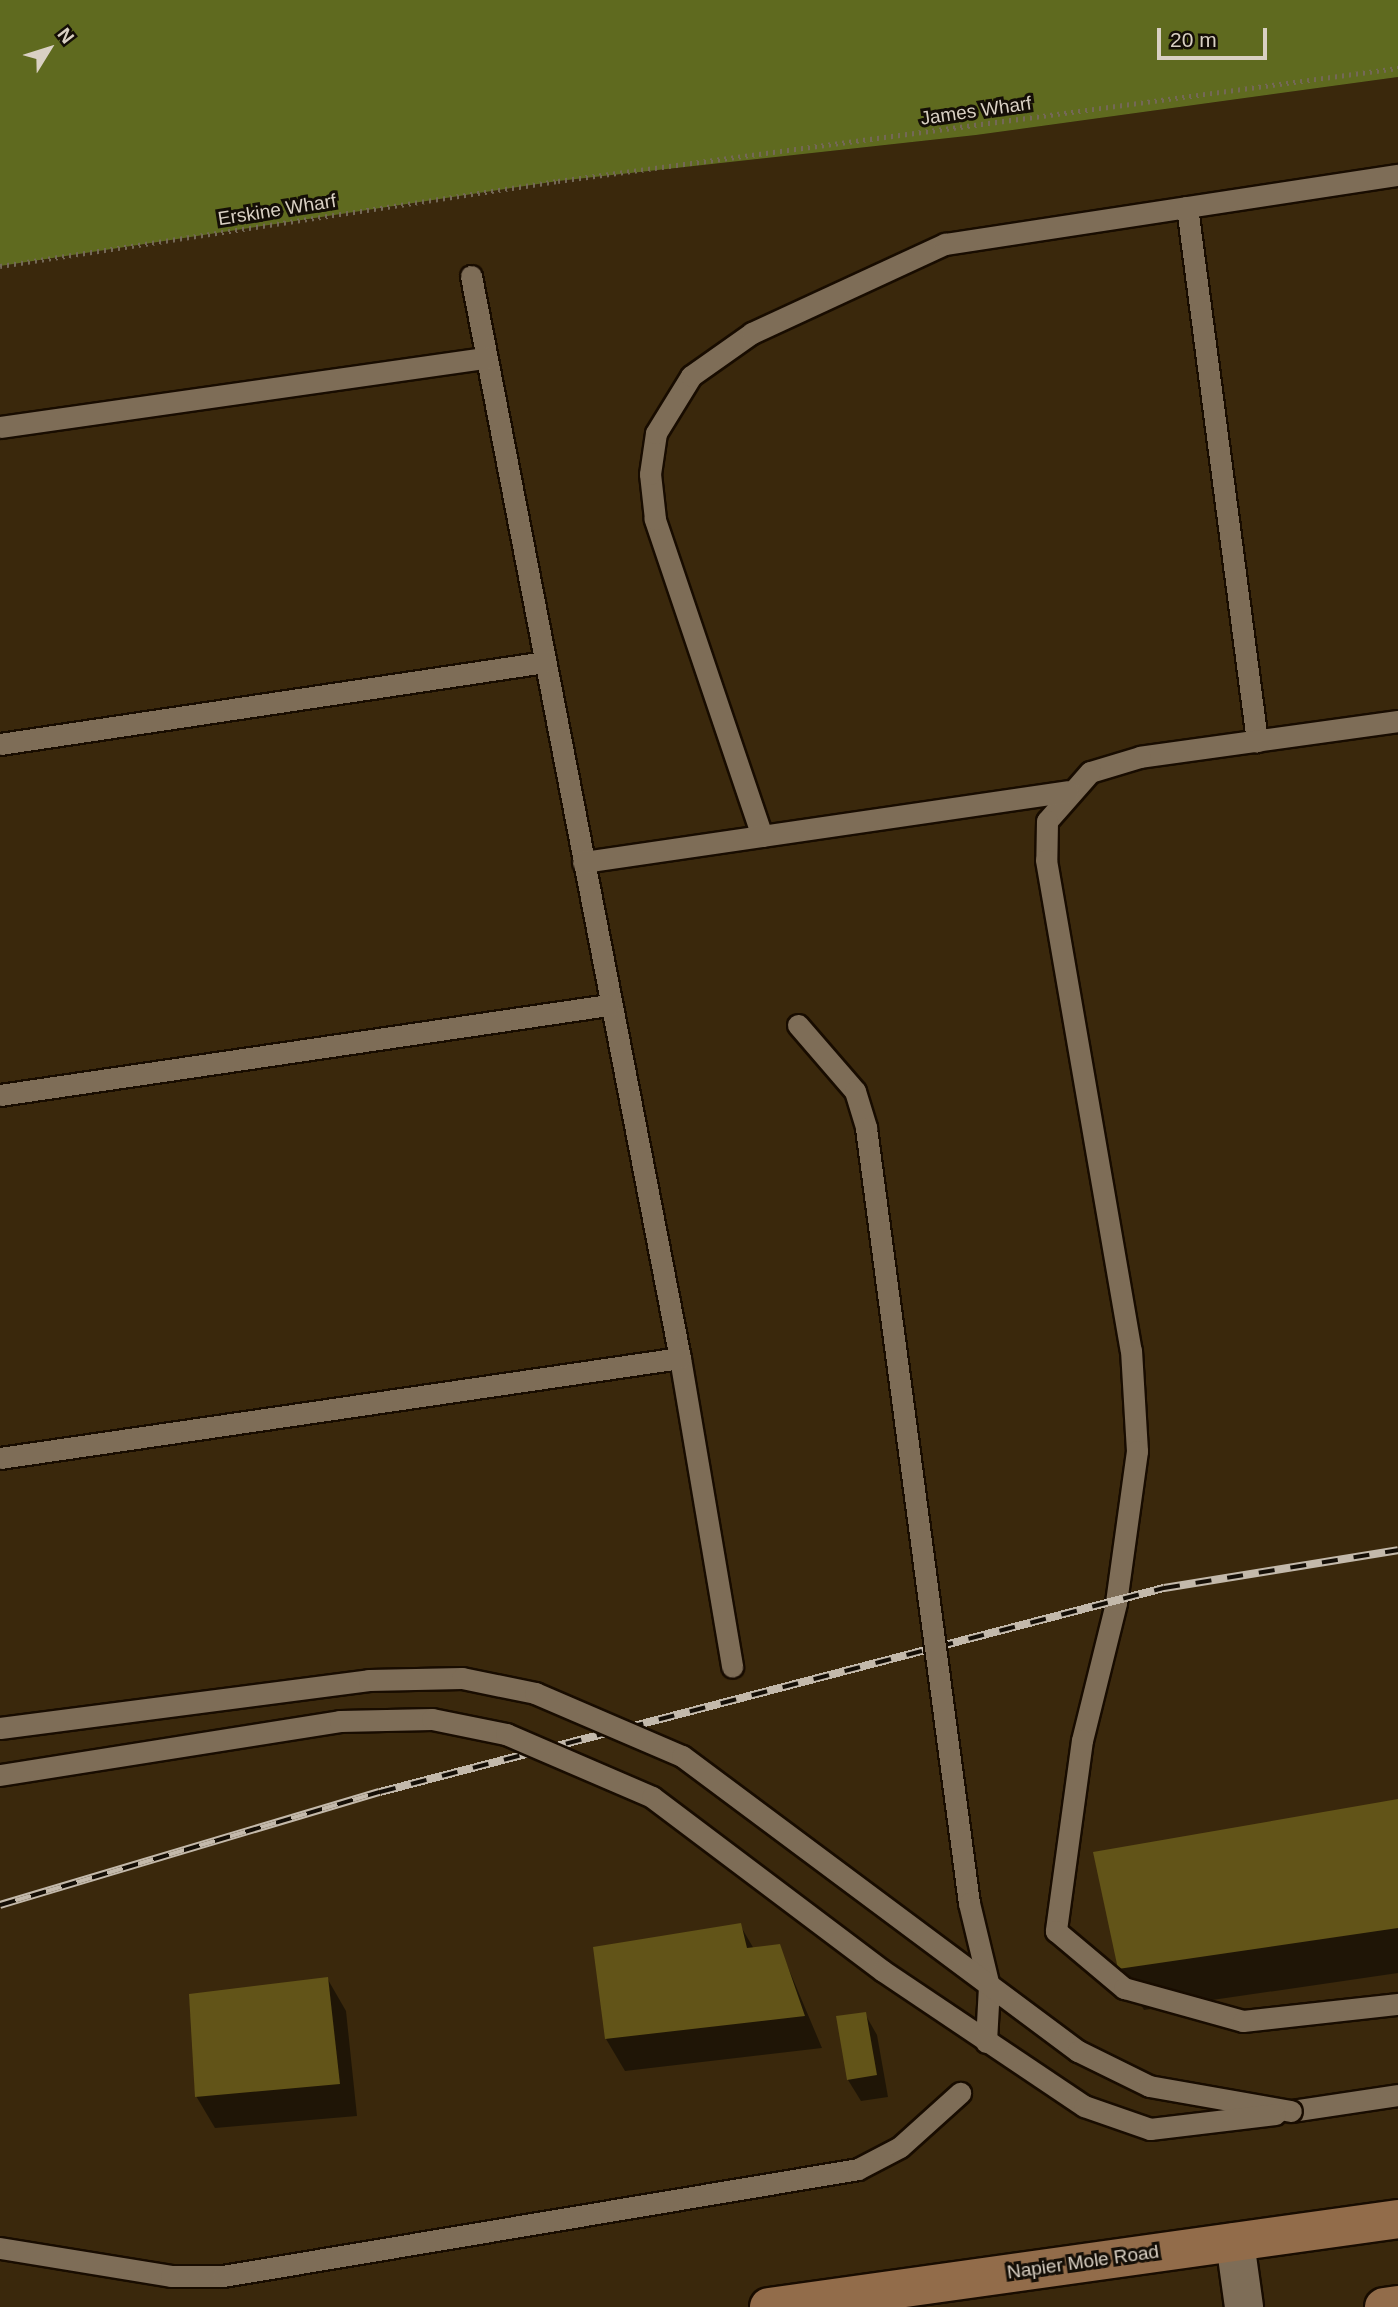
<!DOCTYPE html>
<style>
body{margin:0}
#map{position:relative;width:1398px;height:2307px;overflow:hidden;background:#31230e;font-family:Helvetica,sans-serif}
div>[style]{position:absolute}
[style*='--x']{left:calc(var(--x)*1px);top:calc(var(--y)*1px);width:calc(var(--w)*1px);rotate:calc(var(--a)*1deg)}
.built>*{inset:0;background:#3a280c}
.water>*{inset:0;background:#5f6a1f}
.shadow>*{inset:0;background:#0007}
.building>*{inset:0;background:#625418}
.path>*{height:4.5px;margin-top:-2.25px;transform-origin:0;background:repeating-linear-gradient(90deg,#746857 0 2px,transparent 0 7px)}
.roads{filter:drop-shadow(2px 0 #180c00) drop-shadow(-2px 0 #180c00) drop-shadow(0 2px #180c00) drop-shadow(0 -2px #180c00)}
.service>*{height:21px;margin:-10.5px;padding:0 10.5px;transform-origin:10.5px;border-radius:10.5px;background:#7e6d57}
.minor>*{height:38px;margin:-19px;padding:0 19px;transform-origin:19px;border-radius:19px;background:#7e6d57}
.secondary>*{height:38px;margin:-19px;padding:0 19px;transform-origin:19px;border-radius:19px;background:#926c4a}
.rail>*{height:8px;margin-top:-4px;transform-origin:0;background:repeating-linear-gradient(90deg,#140e06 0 16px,#c3b9ab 0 32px);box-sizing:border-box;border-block:2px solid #c3b9ab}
.bridges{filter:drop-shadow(2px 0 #180c00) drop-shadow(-2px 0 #180c00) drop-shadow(0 2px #180c00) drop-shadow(0 -2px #180c00)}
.service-bridge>*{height:21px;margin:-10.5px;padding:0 10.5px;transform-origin:10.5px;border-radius:10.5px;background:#7e6d57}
span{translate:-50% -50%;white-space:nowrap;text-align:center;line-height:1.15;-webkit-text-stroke:6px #140e06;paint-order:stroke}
.street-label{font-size:19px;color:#d9d0c3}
.north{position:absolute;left:14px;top:14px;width:70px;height:70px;-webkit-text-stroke:5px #140e06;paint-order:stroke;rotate:52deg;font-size:19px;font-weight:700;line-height:28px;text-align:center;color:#d9d0c3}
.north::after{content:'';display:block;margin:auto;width:24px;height:32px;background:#d9d0c3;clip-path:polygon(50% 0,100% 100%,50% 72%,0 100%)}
.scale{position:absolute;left:1157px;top:28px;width:110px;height:32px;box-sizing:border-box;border:4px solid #d9d0c3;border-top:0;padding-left:9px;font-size:21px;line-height:24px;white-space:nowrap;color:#d9d0c3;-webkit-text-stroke:5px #140e06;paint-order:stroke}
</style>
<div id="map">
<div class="built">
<div style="clip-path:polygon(1398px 77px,1398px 2307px,0 2307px,0 266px,558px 181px,976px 135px)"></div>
</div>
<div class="water">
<div style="clip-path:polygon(0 0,1398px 0,1398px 77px,976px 135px,558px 181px,0 266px)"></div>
</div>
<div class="shadow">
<div style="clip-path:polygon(1398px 1801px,1398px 1973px,1144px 2010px,1120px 1969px)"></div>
<div style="clip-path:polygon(740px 1925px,754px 1949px,779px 1946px,822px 2048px,625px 2071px,606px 2039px)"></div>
<div style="clip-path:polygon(327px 1978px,346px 2011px,357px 2116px,215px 2128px,196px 2096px)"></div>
<div style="clip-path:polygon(865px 2014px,877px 2035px,888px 2097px,861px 2101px,848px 2080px)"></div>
</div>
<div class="building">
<div style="clip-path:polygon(1398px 1799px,1398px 1928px,1118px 1969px,1093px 1852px)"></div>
<div style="clip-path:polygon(741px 1923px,747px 1948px,780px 1944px,805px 2016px,605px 2039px,593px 1947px)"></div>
<div style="clip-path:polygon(328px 1977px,340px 2084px,195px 2097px,189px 1994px)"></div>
<div style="clip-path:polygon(866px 2012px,877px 2075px,847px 2080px,836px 2016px)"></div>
</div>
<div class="path">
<div style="--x:0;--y:266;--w:564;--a:-8.66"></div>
<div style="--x:558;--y:181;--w:848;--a:-7.66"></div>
</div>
<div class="roads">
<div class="service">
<div style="--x:1187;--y:207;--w:539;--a:82.53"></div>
<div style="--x:471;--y:276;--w:1102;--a:79.07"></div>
<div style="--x:680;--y:1358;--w:313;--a:80.4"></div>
<div style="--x:0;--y:427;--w:490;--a:-8.1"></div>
<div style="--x:1398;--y:721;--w:260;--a:172.1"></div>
<div style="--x:1140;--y:757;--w:52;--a:163.3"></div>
<div style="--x:1090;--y:772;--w:65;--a:131.3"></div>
<div style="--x:1047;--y:821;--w:39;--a:91"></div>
<div style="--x:1046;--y:860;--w:497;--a:80.2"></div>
<div style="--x:1131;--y:1350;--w:101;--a:86.6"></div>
<div style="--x:1137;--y:1451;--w:153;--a:97.9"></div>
<div style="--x:1116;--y:1603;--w:141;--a:103.9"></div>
<div style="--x:1082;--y:1740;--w:193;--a:97.8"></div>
<div style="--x:1056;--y:1931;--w:89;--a:40"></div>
<div style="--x:1124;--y:1988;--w:123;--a:15.5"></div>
<div style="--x:1243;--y:2021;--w:156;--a:-6.3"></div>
<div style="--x:0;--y:744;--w:551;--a:-8.56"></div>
<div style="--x:762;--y:836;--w:335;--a:-108.7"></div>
<div style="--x:655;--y:519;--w:45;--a:-96.3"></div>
<div style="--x:650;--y:474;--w:41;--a:-81.7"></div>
<div style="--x:656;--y:433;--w:67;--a:-58.4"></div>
<div style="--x:691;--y:376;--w:75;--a:-35.2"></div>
<div style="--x:752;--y:333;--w:213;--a:-24.8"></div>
<div style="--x:945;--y:244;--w:458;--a:-8.7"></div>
<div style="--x:583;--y:862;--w:490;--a:-8.3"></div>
<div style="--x:0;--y:1095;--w:615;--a:-8.42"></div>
<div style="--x:0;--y:1458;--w:687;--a:-8.37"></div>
<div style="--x:1291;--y:2111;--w:108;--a:-8.5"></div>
<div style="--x:0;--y:2248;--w:173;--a:9.3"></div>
<div style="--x:171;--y:2276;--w:52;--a:0"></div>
<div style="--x:223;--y:2276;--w:644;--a:-9.56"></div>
<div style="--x:858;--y:2169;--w:47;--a:-27.6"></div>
<div style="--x:900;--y:2147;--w:81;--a:-42"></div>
</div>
<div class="minor">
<div style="--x:1235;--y:2242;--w:66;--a:82.1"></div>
</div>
<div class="secondary">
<div style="--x:769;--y:2307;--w:635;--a:-7.96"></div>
<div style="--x:1384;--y:2307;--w:14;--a:-8"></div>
</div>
</div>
<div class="rail">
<div style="--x:0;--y:1905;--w:396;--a:-16.6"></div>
<div style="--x:380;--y:1792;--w:810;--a:-14.59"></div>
<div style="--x:1164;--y:1588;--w:237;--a:-9.2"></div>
</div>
<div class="bridges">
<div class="service-bridge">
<div style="--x:798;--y:1025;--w:87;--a:49.2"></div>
<div style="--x:855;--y:1091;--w:39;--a:73"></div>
<div style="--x:866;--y:1128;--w:782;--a:82.43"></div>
<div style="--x:969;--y:1903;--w:85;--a:76.5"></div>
<div style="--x:989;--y:1986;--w:56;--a:93.1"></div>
<div style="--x:0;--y:1728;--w:372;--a:-7.4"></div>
<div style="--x:369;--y:1680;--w:93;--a:-1.2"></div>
<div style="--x:462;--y:1678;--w:75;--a:11.6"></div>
<div style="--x:535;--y:1693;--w:160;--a:23.2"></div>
<div style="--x:682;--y:1756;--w:494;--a:36.7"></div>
<div style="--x:1078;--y:2051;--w:79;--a:26.2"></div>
<div style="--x:1149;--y:2086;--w:144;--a:10"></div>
<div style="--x:0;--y:1775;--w:344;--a:-9"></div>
<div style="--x:340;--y:1721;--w:92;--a:-1.2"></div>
<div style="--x:432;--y:1719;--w:76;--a:11.5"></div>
<div style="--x:506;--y:1734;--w:159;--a:23.3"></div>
<div style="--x:652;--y:1797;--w:289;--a:37"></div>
<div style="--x:883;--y:1971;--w:242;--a:33.9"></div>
<div style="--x:1084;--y:2106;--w:70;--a:19.2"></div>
<div style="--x:1150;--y:2129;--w:126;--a:-6.8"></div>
</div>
</div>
<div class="street-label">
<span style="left:976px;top:111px;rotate:-8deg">James Wharf</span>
<span style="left:277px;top:210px;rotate:-9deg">Erskine Wharf</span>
<span style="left:1083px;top:2262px;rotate:-8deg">Napier Mole Road</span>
</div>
<div class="north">N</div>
<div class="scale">20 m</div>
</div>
